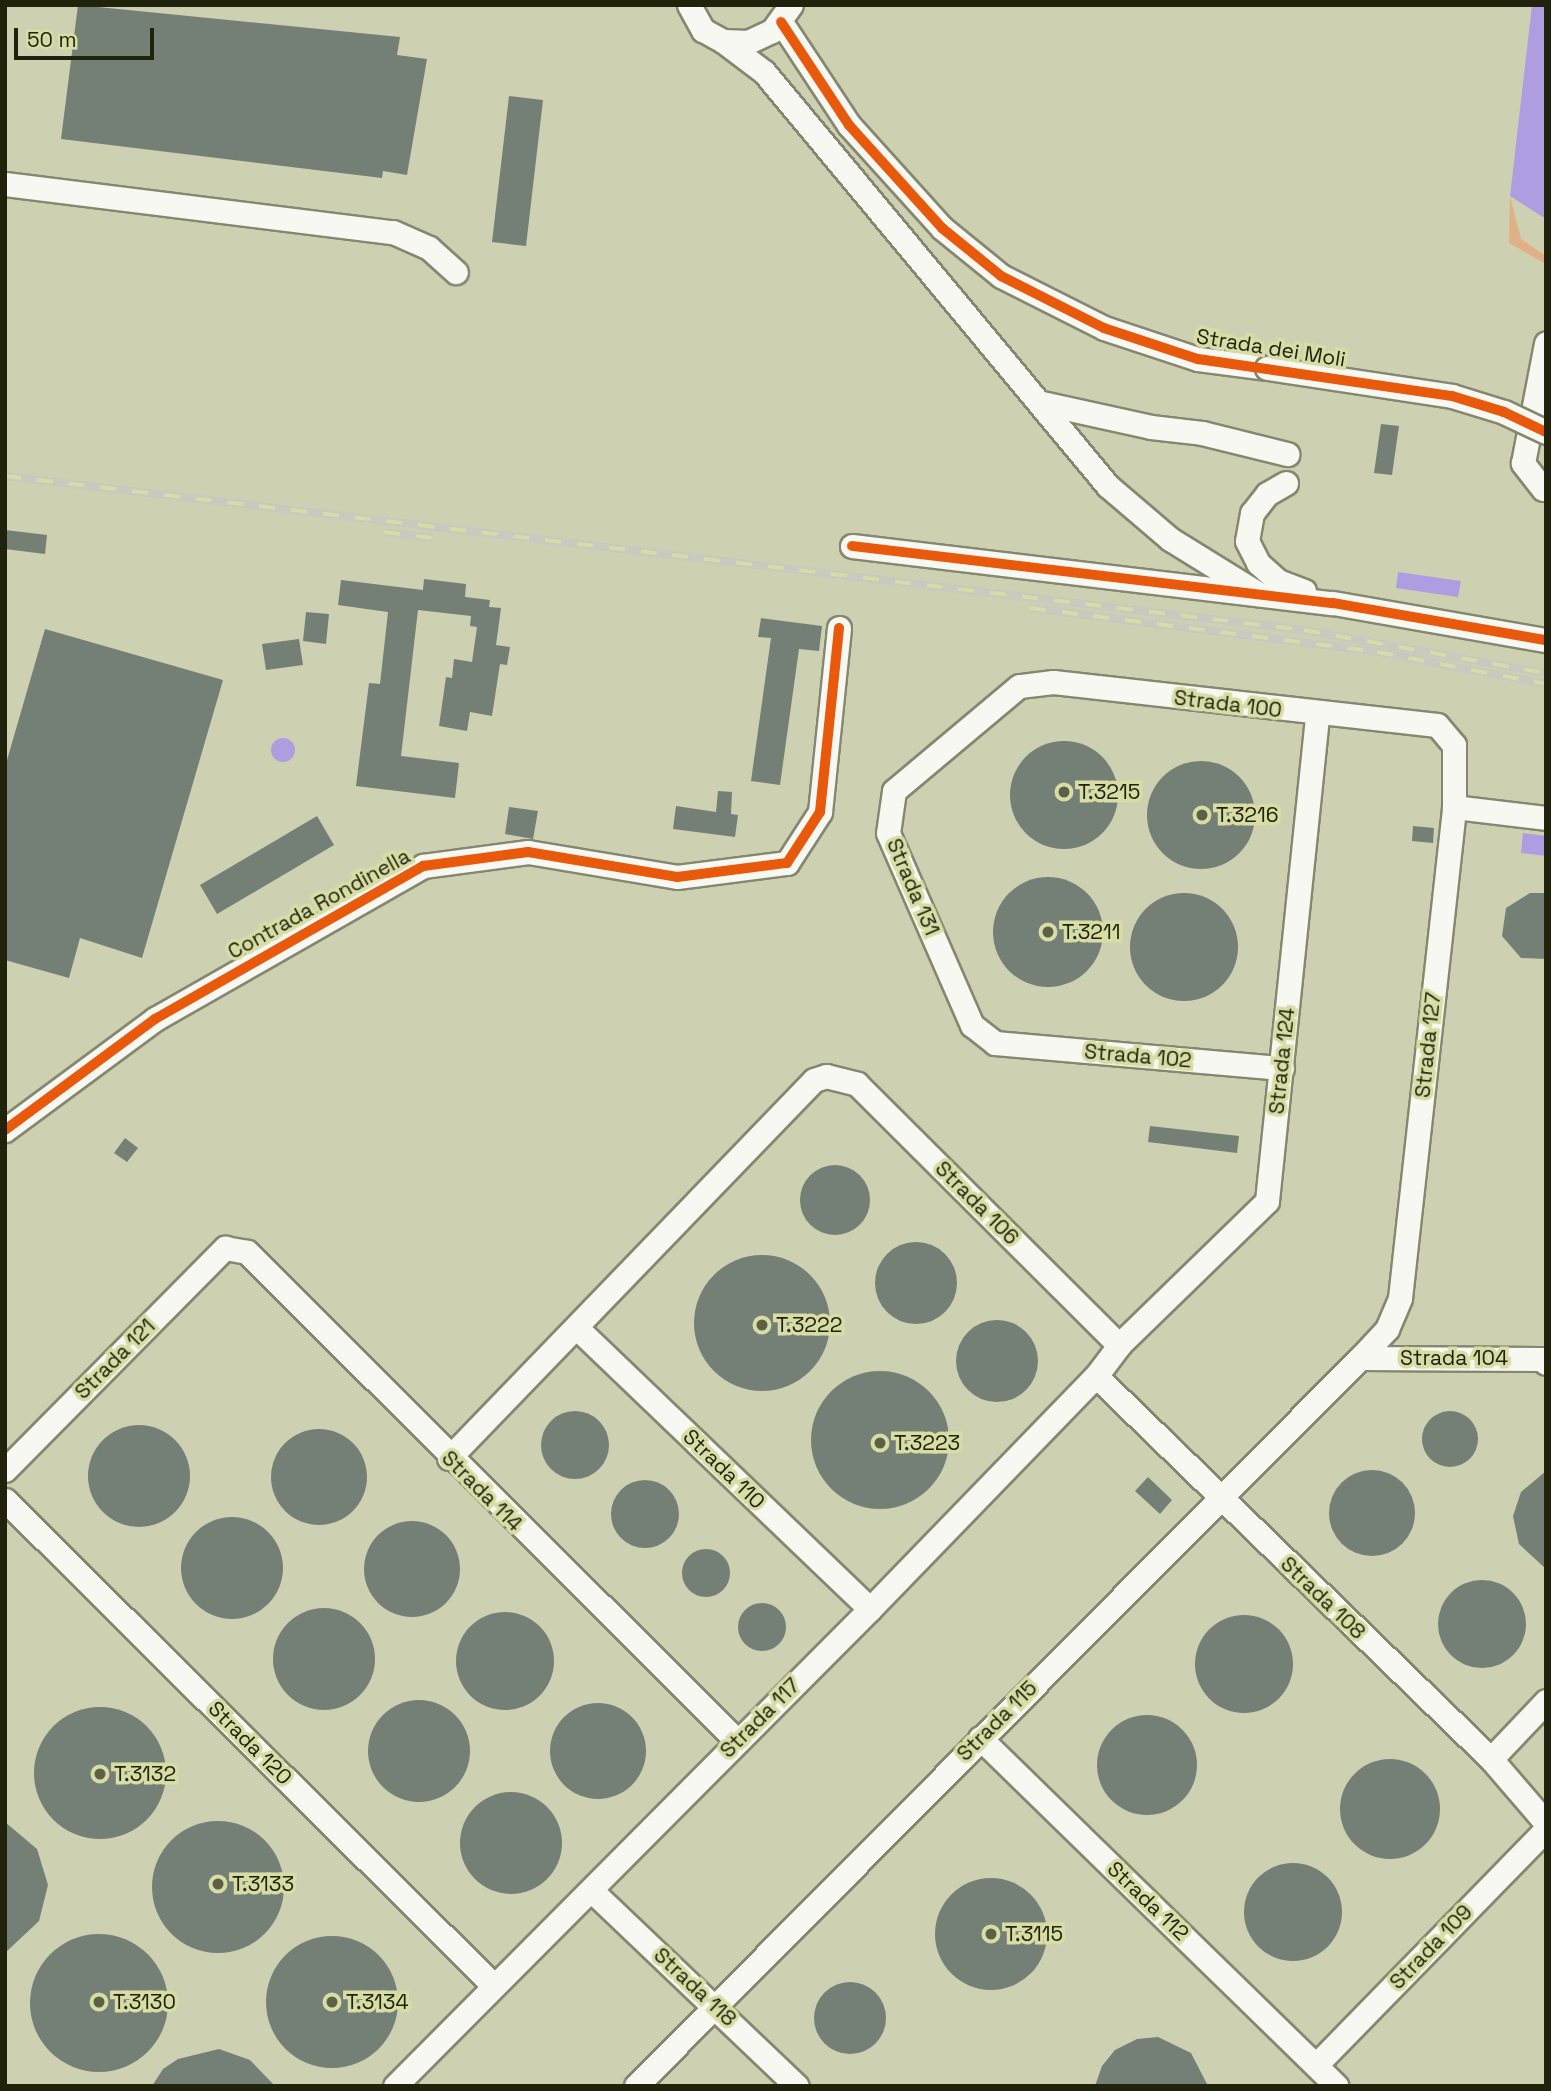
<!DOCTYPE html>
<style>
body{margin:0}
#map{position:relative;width:1551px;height:2091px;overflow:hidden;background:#ced0b2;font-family:"Space Grotesk",sans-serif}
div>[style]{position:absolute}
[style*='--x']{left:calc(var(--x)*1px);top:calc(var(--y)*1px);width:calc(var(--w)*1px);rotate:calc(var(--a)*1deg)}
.green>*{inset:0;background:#e0b185}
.water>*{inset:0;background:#ae9de1}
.round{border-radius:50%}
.building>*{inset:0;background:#747f75}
.roads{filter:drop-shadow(2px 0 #85876f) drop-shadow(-2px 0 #85876f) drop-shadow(0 2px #85876f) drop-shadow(0 -2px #85876f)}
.minor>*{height:23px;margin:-11.5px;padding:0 11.5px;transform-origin:11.5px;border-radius:11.5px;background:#f8f8f3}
.rail>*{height:8px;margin-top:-4px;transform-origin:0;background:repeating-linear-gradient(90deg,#d8dda5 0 16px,#c8c9c0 0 32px);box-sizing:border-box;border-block:2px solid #c8c9c0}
.bridges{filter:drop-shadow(2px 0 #85876f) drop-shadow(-2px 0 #85876f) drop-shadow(0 2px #85876f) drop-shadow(0 -2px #85876f)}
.minor-bridge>*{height:23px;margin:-11.5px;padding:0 11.5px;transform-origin:11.5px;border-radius:11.5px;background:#f8f8f3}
.cycleway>*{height:10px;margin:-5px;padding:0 5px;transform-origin:5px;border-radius:5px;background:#e8590c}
.dots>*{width:19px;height:19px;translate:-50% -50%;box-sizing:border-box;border:4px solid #d8dda5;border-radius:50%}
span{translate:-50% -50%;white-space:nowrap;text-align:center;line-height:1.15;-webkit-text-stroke:7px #d8dda5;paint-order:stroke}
.street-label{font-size:21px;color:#20220c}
.poi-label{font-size:21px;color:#20220c}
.left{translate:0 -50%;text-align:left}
.frame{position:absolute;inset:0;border:7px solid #20220c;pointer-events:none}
.scale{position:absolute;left:14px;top:28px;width:140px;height:32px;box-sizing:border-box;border:4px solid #20220c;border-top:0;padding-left:9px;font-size:21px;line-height:24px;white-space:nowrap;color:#20220c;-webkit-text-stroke:5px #d8dda5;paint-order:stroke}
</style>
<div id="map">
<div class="green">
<div style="clip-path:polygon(1510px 196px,1521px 239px,1546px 256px,1546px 264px,1509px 243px)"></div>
</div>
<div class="water">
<div style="clip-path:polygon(1532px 5px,1546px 5px,1546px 219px,1510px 196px)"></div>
<div style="clip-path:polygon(1398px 572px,1461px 581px,1458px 597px,1396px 588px)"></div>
<div class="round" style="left:271px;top:738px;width:24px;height:24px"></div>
<div style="clip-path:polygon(1523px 833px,1546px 836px,1546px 856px,1521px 853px)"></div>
</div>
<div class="building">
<div style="clip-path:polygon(78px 5px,400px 37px,397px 55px,427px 59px,407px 175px,383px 171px,382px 178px,61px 139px)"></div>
<div style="clip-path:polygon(509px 96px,543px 100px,526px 246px,492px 242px)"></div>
<div style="clip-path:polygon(1381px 424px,1399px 426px,1392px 475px,1374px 473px)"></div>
<div style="clip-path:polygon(5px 530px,47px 535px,45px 554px,5px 549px)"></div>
<div style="clip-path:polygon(424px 579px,466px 584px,465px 597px,490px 600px,489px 607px,501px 608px,496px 645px,510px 647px,507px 665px,500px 664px,492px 716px,470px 712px,467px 731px,439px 726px,446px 677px,452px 678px,454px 659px,472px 662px,477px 627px,470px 626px,471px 616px,418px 610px,401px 756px,459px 763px,455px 798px,356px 786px,369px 683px,380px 684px,388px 612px,338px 605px,341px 580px,423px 590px)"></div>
<div style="clip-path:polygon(306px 612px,329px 614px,326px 644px,303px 641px)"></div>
<div style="clip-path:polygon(761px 618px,822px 626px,819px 651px,799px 649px,780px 785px,751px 781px,771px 638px,758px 637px)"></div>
<div style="clip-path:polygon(45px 629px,223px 680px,142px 958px,80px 938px,69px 978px,5px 960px,5px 767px)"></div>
<div style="clip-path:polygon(299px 639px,303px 665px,266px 670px,262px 644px)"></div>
<div class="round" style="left:1010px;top:741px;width:108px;height:108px"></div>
<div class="round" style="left:1147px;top:761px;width:108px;height:108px"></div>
<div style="clip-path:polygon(718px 791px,732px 792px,731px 814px,738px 815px,735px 837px,673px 829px,676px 806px,716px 812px)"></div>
<div style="clip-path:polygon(509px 807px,538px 811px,533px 839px,505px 834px)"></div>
<div style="clip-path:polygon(317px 816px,334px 845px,217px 914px,200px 885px)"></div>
<div style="clip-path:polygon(1413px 826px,1434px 828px,1433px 843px,1412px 841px)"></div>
<div class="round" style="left:993px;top:877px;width:110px;height:110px"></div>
<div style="clip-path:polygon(1530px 893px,1546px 893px,1546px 959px,1521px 958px,1502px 936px,1506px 908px)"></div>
<div class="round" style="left:1130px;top:893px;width:108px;height:108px"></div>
<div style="clip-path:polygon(1150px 1126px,1239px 1136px,1237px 1153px,1148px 1142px)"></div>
<div style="clip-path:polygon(125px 1138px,138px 1148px,127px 1162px,114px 1153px)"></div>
<div class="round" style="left:800px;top:1165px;width:70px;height:70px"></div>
<div class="round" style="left:875px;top:1242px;width:82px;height:82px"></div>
<div class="round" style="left:694px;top:1255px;width:136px;height:136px"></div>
<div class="round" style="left:956px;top:1320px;width:82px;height:82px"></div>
<div class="round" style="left:811px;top:1371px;width:138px;height:138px"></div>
<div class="round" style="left:1422px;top:1411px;width:56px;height:56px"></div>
<div class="round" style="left:541px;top:1411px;width:68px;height:68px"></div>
<div class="round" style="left:88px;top:1425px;width:102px;height:102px"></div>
<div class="round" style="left:271px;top:1429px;width:96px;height:96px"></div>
<div class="round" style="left:1329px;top:1470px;width:86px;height:86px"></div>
<div style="clip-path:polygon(1546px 1471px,1546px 1569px,1519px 1544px,1513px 1516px,1521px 1492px)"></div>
<div style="clip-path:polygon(1148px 1477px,1172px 1500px,1160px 1514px,1135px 1491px)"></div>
<div class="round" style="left:611px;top:1480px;width:68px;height:68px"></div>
<div class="round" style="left:181px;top:1517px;width:102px;height:102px"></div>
<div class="round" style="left:364px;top:1521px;width:96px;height:96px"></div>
<div class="round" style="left:682px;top:1549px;width:48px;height:48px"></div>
<div class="round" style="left:1438px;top:1580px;width:88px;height:88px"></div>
<div class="round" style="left:738px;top:1603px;width:48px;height:48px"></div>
<div class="round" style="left:273px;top:1608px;width:102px;height:102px"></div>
<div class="round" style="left:456px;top:1612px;width:98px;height:98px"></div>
<div class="round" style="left:1195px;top:1615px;width:98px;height:98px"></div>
<div class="round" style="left:368px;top:1700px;width:102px;height:102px"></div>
<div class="round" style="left:550px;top:1703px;width:96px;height:96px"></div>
<div class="round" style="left:34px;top:1707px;width:132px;height:132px"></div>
<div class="round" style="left:1097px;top:1715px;width:100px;height:100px"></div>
<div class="round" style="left:1340px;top:1759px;width:100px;height:100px"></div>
<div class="round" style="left:460px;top:1792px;width:102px;height:102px"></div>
<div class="round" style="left:152px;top:1821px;width:132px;height:132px"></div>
<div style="clip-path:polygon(5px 1822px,37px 1849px,48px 1885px,39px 1921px,5px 1953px)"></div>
<div class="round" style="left:1244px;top:1863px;width:98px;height:98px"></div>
<div class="round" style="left:935px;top:1878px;width:112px;height:112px"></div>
<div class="round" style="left:30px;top:1934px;width:138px;height:138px"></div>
<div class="round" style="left:266px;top:1936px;width:132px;height:132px"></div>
<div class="round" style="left:814px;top:1982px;width:72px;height:72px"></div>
<div style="clip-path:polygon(1158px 2037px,1191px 2053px,1208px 2086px,1095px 2086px,1102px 2066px,1115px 2050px,1137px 2039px)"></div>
<div style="clip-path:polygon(219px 2049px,250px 2060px,275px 2086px,152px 2086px,163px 2069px,178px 2059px)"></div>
</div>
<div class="roads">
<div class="minor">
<div style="--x:689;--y:5;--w:29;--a:61"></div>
<div style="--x:703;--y:30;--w:23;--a:29"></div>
<div style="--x:723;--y:41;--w:25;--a:2"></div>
<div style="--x:748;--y:42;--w:26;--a:-25"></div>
<div style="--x:772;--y:31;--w:32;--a:-54"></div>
<div style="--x:781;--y:22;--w:123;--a:56.6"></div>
<div style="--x:849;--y:125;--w:139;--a:47.9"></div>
<div style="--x:942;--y:228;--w:76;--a:39.1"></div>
<div style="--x:1001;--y:276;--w:115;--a:26.8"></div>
<div style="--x:1104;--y:328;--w:99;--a:18.3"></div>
<div style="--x:1198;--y:359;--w:70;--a:7.4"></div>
<div style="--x:723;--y:41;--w:51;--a:37.1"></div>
<div style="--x:764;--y:72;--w:538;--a:50.28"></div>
<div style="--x:1108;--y:486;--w:82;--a:40.5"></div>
<div style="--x:1170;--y:539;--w:105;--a:31.7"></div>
<div style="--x:5;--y:184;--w:391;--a:7.1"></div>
<div style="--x:393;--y:232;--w:39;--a:24"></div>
<div style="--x:429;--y:248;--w:36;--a:42"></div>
<div style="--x:1042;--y:403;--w:112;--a:12.4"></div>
<div style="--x:1151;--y:427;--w:51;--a:6.7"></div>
<div style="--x:1202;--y:433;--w:88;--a:13.9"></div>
<div style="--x:1286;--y:483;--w:22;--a:150"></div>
<div style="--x:1267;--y:494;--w:24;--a:128"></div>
<div style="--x:1252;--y:513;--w:28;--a:100"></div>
<div style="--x:1247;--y:541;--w:25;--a:63"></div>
<div style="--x:1258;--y:563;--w:27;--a:42"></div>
<div style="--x:1278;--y:581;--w:28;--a:21"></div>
<div style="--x:1543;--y:489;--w:33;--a:-128"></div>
<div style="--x:1523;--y:463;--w:122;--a:-79.1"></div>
<div style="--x:852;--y:546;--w:484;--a:6.8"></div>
<div style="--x:1333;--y:603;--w:216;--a:9.9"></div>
<div style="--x:1454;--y:807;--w:93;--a:6.8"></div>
<div style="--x:5;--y:1130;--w:187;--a:-36.5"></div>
<div style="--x:155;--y:1019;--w:309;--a:-29.7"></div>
<div style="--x:423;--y:866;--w:106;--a:-7.6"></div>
<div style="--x:528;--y:852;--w:151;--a:9.5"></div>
<div style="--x:677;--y:877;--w:111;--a:-7.3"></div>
<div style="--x:787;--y:863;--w:61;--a:-57.1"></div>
<div style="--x:820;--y:812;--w:185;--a:-84.1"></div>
<div style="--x:577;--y:1328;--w:406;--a:43.8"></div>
<div style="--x:1360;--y:1358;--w:181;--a:0.3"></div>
<div style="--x:1541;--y:1359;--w:6;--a:39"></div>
<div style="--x:1096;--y:1376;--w:550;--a:44.12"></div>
<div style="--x:1491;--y:1759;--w:84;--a:49.3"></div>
<div style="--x:449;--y:1458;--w:525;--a:-46"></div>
<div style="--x:814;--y:1080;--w:13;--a:-18"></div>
<div style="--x:826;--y:1076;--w:32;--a:14"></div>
<div style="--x:857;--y:1084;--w:370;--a:44.9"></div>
<div style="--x:5;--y:1470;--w:313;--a:-45.3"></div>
<div style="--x:225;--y:1248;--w:22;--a:10"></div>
<div style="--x:247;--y:1252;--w:692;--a:44.94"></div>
<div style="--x:5;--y:1500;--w:689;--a:44.82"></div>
<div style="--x:980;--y:1738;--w:498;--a:44.3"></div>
<div style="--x:1491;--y:1759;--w:80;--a:-46.5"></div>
<div style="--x:591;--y:1890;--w:284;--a:43.6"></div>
<div style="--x:1316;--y:2065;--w:330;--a:-45.7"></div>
<div style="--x:395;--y:2086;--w:673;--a:-45.12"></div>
<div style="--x:870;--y:1609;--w:325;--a:-45.9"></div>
<div style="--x:1096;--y:1376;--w:39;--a:-53"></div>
<div style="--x:1119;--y:1345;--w:206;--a:-44.2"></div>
<div style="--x:1267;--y:1201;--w:489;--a:-84.1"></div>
<div style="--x:636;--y:2086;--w:1027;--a:-45.16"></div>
<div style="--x:1360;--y:1358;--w:40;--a:-47"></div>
<div style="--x:1387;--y:1329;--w:34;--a:-67"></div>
<div style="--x:1400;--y:1298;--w:494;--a:-83.7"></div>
<div style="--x:1454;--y:807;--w:62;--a:-90"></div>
<div style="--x:1454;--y:745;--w:26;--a:-130"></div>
<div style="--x:1437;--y:725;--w:386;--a:-173.6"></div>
<div style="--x:1053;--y:682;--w:34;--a:173"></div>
<div style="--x:1019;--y:686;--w:163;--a:140"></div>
<div style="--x:894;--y:791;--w:42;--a:98.1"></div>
<div style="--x:888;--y:833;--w:210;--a:66.4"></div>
<div style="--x:972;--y:1025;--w:29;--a:38"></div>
<div style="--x:995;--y:1043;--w:288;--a:5"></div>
</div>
</div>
<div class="rail">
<div style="--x:5;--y:476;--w:1308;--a:6.76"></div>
<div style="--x:1304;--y:630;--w:246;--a:10.1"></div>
<div style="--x:384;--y:532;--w:48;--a:7.1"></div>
<div style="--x:1030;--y:608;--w:350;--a:7.2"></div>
<div style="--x:1377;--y:652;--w:172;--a:10.7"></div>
</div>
<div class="bridges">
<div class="minor-bridge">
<div style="--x:1267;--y:368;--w:187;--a:8.6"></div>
<div style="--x:1452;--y:396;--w:54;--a:17.1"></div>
<div style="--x:1504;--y:412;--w:47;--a:25.5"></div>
</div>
</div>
<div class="cycleway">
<div style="--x:781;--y:22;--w:123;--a:56.6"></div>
<div style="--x:849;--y:125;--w:139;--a:47.9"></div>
<div style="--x:942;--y:228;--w:76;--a:39.1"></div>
<div style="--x:1001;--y:276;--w:115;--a:26.8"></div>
<div style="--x:1104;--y:328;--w:99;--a:18.3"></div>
<div style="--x:1198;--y:359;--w:257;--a:8.3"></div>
<div style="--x:1452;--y:396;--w:54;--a:17.1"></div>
<div style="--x:1504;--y:412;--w:47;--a:25.5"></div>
<div style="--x:852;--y:546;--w:484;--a:6.8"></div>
<div style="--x:1333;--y:603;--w:216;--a:9.9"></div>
<div style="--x:5;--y:1130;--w:187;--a:-36.5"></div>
<div style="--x:155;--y:1019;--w:309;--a:-29.7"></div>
<div style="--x:423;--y:866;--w:106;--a:-7.6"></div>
<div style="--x:528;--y:852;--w:151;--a:9.5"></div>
<div style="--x:677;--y:877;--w:111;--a:-7.3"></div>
<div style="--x:787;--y:863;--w:61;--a:-57.1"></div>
<div style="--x:820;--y:812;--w:185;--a:-84.1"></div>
</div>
<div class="dots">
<div style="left:1064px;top:792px;background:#5d5f46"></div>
<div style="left:1202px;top:815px;background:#5d5f46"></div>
<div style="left:1048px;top:932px;background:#5d5f46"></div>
<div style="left:762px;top:1325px;background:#5d5f46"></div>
<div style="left:880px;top:1443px;background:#5d5f46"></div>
<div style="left:100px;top:1774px;background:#5d5f46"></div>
<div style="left:218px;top:1884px;background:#5d5f46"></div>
<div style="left:991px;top:1934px;background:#5d5f46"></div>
<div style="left:99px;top:2002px;background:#5d5f46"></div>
<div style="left:332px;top:2002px;background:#5d5f46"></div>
</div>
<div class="street-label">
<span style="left:1271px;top:348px;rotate:9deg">Strada dei Moli</span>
<span style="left:1228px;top:704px;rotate:7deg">Strada 100</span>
<span style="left:913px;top:887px;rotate:67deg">Strada 131</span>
<span style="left:319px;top:904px;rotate:-29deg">Contrada Rondinella</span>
<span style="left:1428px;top:1045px;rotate:-84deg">Strada 127</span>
<span style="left:1138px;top:1056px;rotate:5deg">Strada 102</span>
<span style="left:1282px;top:1061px;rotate:-84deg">Strada 124</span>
<span style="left:977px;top:1203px;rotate:45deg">Strada 106</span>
<span style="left:1454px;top:1358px">Strada 104</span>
<span style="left:115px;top:1359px;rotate:-45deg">Strada 121</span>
<span style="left:724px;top:1469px;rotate:44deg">Strada 110</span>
<span style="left:482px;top:1491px;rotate:45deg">Strada 114</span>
<span style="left:1323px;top:1598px;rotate:44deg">Strada 108</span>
<span style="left:760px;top:1718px;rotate:-45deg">Strada 117</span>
<span style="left:997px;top:1721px;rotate:-45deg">Strada 115</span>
<span style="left:250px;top:1743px;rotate:45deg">Strada 120</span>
<span style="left:1148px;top:1901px;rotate:44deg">Strada 112</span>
<span style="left:1431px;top:1947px;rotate:-46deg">Strada 109</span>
<span style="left:695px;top:1987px;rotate:43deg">Strada 118</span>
</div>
<div class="poi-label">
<span class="left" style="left:1078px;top:792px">T.3215</span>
<span class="left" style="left:1216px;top:815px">T.3216</span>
<span class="left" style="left:1062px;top:932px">T.3211</span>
<span class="left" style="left:776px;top:1325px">T.3222</span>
<span class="left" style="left:894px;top:1443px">T.3223</span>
<span class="left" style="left:114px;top:1774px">T.3132</span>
<span class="left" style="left:232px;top:1884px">T.3133</span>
<span class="left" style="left:1005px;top:1934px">T.3115</span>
<span class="left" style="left:113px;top:2002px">T.3130</span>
<span class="left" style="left:346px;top:2002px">T.3134</span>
</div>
<div class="frame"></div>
<div class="scale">50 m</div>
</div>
